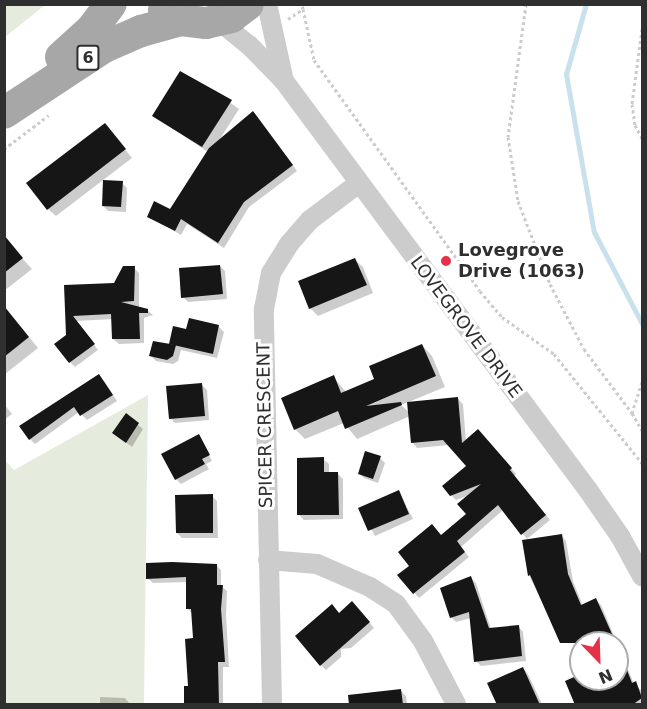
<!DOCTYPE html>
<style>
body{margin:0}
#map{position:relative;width:647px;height:709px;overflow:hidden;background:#fff;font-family:"DejaVu Sans",sans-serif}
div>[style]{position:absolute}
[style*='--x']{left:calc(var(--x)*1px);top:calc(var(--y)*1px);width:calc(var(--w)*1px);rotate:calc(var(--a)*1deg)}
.green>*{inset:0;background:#e6ecdd}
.shadow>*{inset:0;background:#0003}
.stream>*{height:5px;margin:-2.5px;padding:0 2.5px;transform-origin:2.5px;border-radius:2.5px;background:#c9e1ec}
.building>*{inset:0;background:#161616}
.path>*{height:3px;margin-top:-1.5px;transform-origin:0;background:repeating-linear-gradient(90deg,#ccc 0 3px,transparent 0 6px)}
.minor>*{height:20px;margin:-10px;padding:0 10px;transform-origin:10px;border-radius:10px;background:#ccc}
.primary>*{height:32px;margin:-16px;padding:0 16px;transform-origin:16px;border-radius:16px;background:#a7a7a7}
.dots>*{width:16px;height:16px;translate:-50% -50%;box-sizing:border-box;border:3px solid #fff;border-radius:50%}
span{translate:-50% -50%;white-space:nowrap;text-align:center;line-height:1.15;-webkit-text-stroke:6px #fff;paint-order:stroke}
.shield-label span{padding:2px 4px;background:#fff;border:2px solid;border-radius:4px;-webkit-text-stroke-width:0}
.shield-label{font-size:16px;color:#2f2f2f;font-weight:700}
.poi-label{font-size:18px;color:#2f2f2f;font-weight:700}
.left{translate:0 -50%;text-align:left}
.street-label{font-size:18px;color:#2f2f2f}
.frame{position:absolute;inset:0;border:6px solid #2f2f2f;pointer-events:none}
.north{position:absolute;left:569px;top:631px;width:60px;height:60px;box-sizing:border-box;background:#fff;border:2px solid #acacac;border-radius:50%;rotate:157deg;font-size:16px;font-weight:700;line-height:24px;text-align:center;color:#2f2f2f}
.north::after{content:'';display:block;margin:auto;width:21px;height:27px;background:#e6314a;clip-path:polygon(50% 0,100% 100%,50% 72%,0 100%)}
</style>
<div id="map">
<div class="green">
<div style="clip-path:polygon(5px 4px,45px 4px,45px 5px,5px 37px)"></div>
<div style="clip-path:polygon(148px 395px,144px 704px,5px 704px,4px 459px,14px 470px)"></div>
</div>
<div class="shadow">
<div style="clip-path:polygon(205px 85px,239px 109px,218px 142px,258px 119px,297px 171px,249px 207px,224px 248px,187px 224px,181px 235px,149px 216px,171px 211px,208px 152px,154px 116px)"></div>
<div style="clip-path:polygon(105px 125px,132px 158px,56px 216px,48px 209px)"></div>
<div style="clip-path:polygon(122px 183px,127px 188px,126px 212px,108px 211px,103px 206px)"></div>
<div style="clip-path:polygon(9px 244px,32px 269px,4px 291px,4px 247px)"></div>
<div style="clip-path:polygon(355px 260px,363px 267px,373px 293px,318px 316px,310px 308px)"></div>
<div style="clip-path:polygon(220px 266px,225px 271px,227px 299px,188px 302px,183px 297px)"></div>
<div style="clip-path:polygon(134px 268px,139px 273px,139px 308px,147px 310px,153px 315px,144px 318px,144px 343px,119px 344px,113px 339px,113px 319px,76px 321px,98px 350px,75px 367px,70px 362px,66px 287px,115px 285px)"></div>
<div style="clip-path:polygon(4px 306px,38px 348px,5px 374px,4px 374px)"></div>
<div style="clip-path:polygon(218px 326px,224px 332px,217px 358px,181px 350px,178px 361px,173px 364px,156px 361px,151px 356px,174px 346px,187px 331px)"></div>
<div style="clip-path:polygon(422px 345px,432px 356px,445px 387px,401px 405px,410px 413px,458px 399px,463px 404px,466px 442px,483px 436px,516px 474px,514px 476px,550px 520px,527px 539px,503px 510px,461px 547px,469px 557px,419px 598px,399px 575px,468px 514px,467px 496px,456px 500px,451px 495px,468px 467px,449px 445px,417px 448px,412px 442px,410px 416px,357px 439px,344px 423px,305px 439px,295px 429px,333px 377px,346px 392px,376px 379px)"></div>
<div style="clip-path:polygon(104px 381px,117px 401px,87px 420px,79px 412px,35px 444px,30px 439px)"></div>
<div style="clip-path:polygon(202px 385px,207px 390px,209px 420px,175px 423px,170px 418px)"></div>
<div style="clip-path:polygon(4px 404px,12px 414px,4px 420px)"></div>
<div style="clip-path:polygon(126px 415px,143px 429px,132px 447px,119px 437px)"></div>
<div style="clip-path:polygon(199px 436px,212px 461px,206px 464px,209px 469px,181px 484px,176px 479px)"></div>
<div style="clip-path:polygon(380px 458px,385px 463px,378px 483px,364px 478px,359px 473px)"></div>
<div style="clip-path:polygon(323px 459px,329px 464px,329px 474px,338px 474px,343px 479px,343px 519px,304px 520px,299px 515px)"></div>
<div style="clip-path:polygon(399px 492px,413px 519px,375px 536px,360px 508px)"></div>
<div style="clip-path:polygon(212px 496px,217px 501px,218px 538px,182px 538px,177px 533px)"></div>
<div style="clip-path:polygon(561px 535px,566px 541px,573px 581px,583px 606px,596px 600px,601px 605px,617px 643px,583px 643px,580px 637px,564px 643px,559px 638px,529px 575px)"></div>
<div style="clip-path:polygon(216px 565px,221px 570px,221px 586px,227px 591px,226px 615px,229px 667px,223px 667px,223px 704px,186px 704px,195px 640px,193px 614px,187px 608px,188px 582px,153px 583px,147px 578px)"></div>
<div style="clip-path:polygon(471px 578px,476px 583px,491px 629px,518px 626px,523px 632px,526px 661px,481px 666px,476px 661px,471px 618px,456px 622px,451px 617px)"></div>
<div style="clip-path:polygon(357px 608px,374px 628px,351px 648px,341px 649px,341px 657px,326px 670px,321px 665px,339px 614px)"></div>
<div style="clip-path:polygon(617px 643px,634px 684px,642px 691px,642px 704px,579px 704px,581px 676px,581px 679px,617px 679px)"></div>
<div style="clip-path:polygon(523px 669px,528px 674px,542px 704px,499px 704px)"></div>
<div style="clip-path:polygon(401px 691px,406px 696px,407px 704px,362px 704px)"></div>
<div style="clip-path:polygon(100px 697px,125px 698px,130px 704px,100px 704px)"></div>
</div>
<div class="stream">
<div style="--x:586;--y:4;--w:73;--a:105.9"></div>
<div style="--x:566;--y:74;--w:160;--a:80"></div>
<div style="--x:594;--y:232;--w:104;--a:62.4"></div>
</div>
<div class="building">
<div style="clip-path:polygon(180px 71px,232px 100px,202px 147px,152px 116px)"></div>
<div style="clip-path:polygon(253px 111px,293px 165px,244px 202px,218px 243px,181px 219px,175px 231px,147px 217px,154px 201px,170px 209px,209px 148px)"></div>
<div style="clip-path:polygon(105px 123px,126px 149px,47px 210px,26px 183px)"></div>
<div style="clip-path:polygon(103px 180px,123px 181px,121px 207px,102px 206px)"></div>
<div style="clip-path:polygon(4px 235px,23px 258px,4px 273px)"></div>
<div style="clip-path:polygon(355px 258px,367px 285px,309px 309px,298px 281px)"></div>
<div style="clip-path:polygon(220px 265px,223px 294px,181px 298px,179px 268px)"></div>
<div style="clip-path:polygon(123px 266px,135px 266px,134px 301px,121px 302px,148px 309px,148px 313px,139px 313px,140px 339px,112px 339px,111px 314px,73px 316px,95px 344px,69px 363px,54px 344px,66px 335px,64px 285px,114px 283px)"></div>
<div style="clip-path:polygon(4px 306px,29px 337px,4px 357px)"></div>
<div style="clip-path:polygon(189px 318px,219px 325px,213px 354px,169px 344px,173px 326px,186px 329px)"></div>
<div style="clip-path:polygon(153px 341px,176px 345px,173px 356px,167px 360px,149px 356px)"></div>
<div style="clip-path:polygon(422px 344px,436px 376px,366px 406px,401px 402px,402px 405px,345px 429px,338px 411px,294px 430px,281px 398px,334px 375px,341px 393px,374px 379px,369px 366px)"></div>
<div style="clip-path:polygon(99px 374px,113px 395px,80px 416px,74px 407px,29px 440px,19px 426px)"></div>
<div style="clip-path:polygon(202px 383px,205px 416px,169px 419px,166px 386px)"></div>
<div style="clip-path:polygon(458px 397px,462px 443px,478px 429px,512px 468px,510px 470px,546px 515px,521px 535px,498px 505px,457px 541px,465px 552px,413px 594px,397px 575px,409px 566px,398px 552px,432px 524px,441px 535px,466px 514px,457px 504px,481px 484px,450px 496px,442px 486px,466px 466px,443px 440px,411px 443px,407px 402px)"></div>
<div style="clip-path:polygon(126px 413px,139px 423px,126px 443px,112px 433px)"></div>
<div style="clip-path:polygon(199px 434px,210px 455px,202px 459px,205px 464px,175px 480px,161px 454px)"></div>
<div style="clip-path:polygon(365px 451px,381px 456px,373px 479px,358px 474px)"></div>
<div style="clip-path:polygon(324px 457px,324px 472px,338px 472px,339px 515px,297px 515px,297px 458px)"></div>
<div style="clip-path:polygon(399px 490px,409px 514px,368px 531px,358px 508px)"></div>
<div style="clip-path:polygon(213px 494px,213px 533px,176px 533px,175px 495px)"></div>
<div style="clip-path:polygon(562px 534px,568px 574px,581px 605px,596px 598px,616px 643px,560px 643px,530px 575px,528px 576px,522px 540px)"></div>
<div style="clip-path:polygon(172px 562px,217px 564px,217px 585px,223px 585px,221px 609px,225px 662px,218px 662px,219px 705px,184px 705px,184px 686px,188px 686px,185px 639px,193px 638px,191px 609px,186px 609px,186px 577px,146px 579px,146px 563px)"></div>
<div style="clip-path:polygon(471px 576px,489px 628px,519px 625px,522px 656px,474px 662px,469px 612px,450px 618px,440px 588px)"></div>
<div style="clip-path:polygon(352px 601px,370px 622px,320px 666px,295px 636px,332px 604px,339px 613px)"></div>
<div style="clip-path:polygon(618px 647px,632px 683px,636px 681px,642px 698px,632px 705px,575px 705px,565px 681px,581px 674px,581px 679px,617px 679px)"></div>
<div style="clip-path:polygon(523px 667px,540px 705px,497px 705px,487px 683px)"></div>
<div style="clip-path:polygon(401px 689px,403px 705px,349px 705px,348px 695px)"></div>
</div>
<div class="path">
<div style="--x:526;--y:4;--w:134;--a:97.7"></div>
<div style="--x:508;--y:137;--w:65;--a:81.1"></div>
<div style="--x:518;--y:201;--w:89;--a:68.9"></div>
<div style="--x:550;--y:284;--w:73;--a:62.4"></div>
<div style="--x:584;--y:349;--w:80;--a:53.1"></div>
<div style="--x:303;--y:9;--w:52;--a:77.8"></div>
<div style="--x:314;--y:60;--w:284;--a:54.3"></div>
<div style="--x:480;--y:291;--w:34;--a:50"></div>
<div style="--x:502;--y:317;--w:64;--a:35.4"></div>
<div style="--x:554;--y:354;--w:140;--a:51.1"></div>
<div style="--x:288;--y:19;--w:18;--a:-34"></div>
<div style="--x:303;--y:9;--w:5;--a:-101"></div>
<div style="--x:642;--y:29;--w:76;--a:97.6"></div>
<div style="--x:632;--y:104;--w:21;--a:82"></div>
<div style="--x:635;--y:125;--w:15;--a:62"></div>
<div style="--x:4;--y:149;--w:56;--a:-37.1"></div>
<div style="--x:642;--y:382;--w:33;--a:108"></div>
<div style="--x:632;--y:413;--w:20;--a:60"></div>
</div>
<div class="minor">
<div style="--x:267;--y:4;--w:79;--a:77.6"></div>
<div style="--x:219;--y:21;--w:38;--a:39"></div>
<div style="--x:249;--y:45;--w:50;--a:45.8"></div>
<div style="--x:284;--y:81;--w:510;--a:53.38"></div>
<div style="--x:588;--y:490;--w:56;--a:55.2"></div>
<div style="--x:620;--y:536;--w:46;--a:61.2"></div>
<div style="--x:268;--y:560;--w:49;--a:4.7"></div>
<div style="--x:317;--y:564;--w:58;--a:23.5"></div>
<div style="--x:370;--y:587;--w:31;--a:33"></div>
<div style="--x:396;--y:604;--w:46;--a:53.9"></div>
<div style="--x:423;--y:641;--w:71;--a:62.4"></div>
<div style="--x:272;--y:704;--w:395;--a:-91.2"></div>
<div style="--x:264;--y:309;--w:37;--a:-79"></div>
<div style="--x:271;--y:273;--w:34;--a:-58"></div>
<div style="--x:289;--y:244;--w:32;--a:-49"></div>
<div style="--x:310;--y:220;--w:61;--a:-37.1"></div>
</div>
<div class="primary">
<div style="--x:164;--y:10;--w:20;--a:30"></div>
<div style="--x:181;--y:20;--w:25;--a:7"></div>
<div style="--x:206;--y:23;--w:26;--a:-13"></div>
<div style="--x:231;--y:17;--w:21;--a:-37"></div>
<div style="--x:61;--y:57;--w:42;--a:-42.1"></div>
<div style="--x:92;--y:29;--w:31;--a:-53"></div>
<div style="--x:4;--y:113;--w:120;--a:-33.4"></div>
<div style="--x:104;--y:47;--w:40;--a:-23.4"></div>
<div style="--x:141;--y:31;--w:41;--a:-15.4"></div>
</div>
<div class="dots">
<div style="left:446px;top:261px;background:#e6314a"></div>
</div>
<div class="shield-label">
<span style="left:88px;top:58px">6</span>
</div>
<div class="poi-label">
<span class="left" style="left:458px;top:261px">Lovegrove<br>Drive (1063)</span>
</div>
<div class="street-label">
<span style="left:466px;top:327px;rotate:53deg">LOVEGROVE DRIVE</span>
<span style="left:265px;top:425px;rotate:-91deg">SPICER CRESCENT</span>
</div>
<div class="frame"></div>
<div class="north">N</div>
</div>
